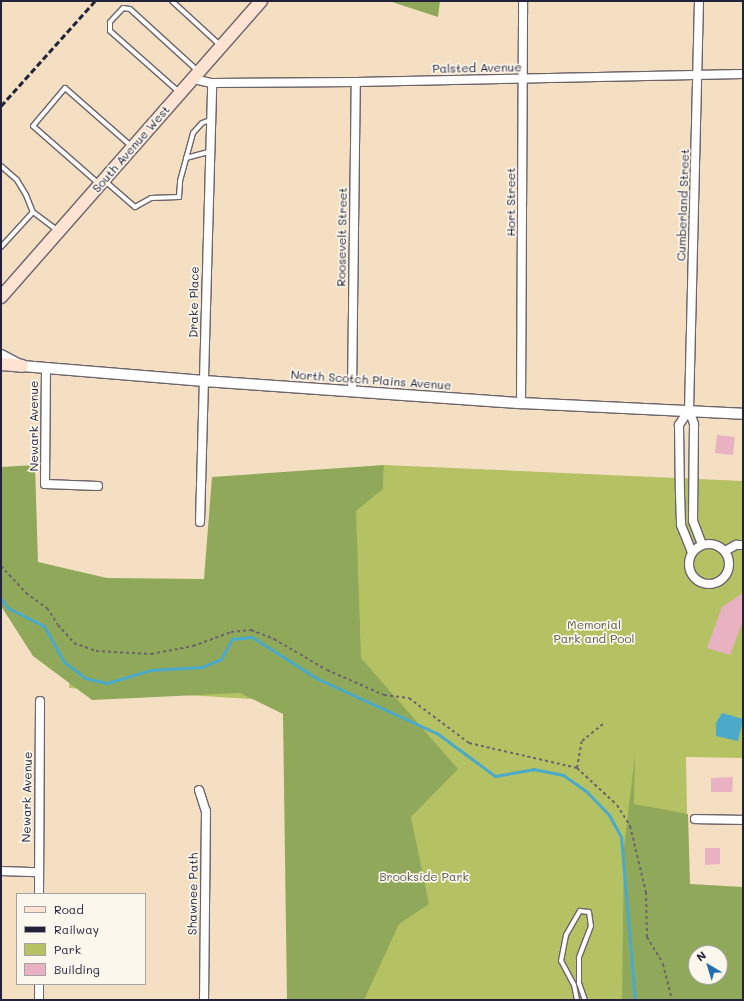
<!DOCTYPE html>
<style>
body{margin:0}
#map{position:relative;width:744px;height:1001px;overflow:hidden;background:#f4dfc3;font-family:Mali,sans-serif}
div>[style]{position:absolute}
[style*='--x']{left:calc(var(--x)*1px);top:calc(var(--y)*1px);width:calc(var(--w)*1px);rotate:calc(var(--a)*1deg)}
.green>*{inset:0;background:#b5c264}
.forest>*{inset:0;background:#90a85a}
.water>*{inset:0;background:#4baaca}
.stream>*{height:3px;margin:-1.5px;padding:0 1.5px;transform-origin:1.5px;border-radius:1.5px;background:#4baaca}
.building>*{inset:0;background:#e9b2c3}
.path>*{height:2px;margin-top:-1px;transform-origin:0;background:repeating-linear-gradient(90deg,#6c646b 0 3px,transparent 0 6px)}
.roads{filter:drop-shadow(1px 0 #6c646b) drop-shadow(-1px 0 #6c646b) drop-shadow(0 1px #6c646b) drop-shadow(0 -1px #6c646b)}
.service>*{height:4px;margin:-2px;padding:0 2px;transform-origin:2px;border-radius:2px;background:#fff}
.minor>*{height:8px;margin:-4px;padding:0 4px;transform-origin:4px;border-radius:4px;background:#fff}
.minor>.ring{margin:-4px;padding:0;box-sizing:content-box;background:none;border:8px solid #fff;border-radius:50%}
.tertiary>*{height:10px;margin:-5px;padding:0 5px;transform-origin:5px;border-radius:5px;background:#fff}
.secondary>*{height:12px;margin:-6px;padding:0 6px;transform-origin:6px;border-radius:6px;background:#fee3d2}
.rail>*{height:3px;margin-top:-1.5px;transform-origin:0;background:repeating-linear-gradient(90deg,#22223b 0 6px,transparent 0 9px)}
span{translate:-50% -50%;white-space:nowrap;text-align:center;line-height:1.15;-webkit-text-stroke:3.5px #fbf7ec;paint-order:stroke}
.street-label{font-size:12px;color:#22223b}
.park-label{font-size:12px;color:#555a49}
.frame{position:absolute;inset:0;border:2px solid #22223b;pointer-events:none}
.legend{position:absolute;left:16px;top:893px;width:130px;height:92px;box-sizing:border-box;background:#fbf7ec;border:1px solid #a4a2a5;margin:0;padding:5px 7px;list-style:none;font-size:12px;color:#22223b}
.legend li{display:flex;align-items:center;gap:8px;height:20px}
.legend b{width:20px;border:1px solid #a4a2a5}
.north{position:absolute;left:688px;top:945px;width:40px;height:40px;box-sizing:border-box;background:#fbf7ec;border:1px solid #a4a2a5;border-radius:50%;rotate:322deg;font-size:11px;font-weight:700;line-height:16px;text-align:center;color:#22223b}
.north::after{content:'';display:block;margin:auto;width:14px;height:18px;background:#1f6fb2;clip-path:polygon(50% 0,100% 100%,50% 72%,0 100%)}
</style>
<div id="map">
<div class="green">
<div style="clip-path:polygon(evenodd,384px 465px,743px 481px,743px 758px,686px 757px,687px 811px,682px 886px,743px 890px,743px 1000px,298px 1000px,301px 702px,69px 688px,73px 586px,207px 586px,383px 484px,384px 465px,696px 953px,720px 953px,720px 977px,696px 977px,696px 953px)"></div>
</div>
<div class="forest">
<div style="clip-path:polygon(389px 1px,440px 1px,438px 17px)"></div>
<div style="clip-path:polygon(35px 465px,38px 562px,107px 578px,204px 579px,212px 477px,384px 465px,383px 489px,356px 511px,361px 658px,458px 769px,411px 817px,429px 904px,399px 924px,364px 1000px,287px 1000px,283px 714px,240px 693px,92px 700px,33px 656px,1px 606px,1px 467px)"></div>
<div style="clip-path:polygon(evenodd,635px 756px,634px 804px,688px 814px,690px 884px,743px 887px,743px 1000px,622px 1000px,624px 847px,635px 756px,696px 953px,720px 953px,720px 977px,696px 977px,696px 953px)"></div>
</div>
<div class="water">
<div style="clip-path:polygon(722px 713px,743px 719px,738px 741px,716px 736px,716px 723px)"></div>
</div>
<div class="stream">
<div style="--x:1;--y:599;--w:11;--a:52"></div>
<div style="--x:8;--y:608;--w:40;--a:26.6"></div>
<div style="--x:44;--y:626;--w:41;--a:60.9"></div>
<div style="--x:64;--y:662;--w:26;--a:37"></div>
<div style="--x:85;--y:678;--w:23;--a:13"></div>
<div style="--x:107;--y:683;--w:46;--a:-16.5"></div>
<div style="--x:151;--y:670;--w:51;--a:-3.4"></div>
<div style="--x:202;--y:667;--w:21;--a:-23"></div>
<div style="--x:221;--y:659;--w:23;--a:-61"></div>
<div style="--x:232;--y:639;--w:20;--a:-6"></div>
<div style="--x:252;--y:637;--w:78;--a:32.5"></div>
<div style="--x:318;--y:679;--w:132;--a:24.6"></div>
<div style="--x:438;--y:734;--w:71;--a:36.4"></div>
<div style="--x:495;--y:776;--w:39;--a:-10"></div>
<div style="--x:533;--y:769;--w:31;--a:11"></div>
<div style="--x:563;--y:775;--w:28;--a:35"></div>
<div style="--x:586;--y:791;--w:33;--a:46"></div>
<div style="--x:609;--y:815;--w:25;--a:61"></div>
<div style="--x:621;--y:837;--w:164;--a:85.1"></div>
</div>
<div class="building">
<div style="clip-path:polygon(717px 435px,735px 437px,733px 455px,715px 453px)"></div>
<div style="clip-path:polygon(743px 593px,743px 621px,730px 655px,707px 648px,722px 607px)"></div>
<div style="clip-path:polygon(733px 777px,732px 792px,711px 792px,711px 778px)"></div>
<div style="clip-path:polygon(705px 848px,720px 848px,720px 864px,705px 865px)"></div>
</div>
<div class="path">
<div style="--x:1;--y:566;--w:37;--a:47"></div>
<div style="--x:26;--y:593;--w:26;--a:36"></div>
<div style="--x:47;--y:608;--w:20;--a:57"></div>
<div style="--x:58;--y:625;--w:24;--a:48"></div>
<div style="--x:74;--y:643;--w:23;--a:20"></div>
<div style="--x:96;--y:651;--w:55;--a:3.1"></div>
<div style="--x:151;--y:654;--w:43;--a:-10.8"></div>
<div style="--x:193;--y:646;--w:40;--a:-20.2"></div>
<div style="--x:231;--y:632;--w:20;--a:-6"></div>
<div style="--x:251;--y:630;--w:25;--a:21"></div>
<div style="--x:274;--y:639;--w:61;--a:30.3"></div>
<div style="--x:327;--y:670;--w:62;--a:23.7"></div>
<div style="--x:384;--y:695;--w:25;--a:7"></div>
<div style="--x:409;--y:698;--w:75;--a:36.9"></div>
<div style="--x:469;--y:743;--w:111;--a:13"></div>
<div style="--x:577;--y:768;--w:54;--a:42.8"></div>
<div style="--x:617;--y:805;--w:25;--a:58"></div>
<div style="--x:630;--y:826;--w:68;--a:76.4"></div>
<div style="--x:646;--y:892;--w:45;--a:88.7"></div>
<div style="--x:647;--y:937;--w:31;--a:59"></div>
<div style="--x:663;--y:964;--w:37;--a:76"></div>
<div style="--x:577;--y:768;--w:27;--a:-80"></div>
<div style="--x:582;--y:741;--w:27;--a:-39"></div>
</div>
<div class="roads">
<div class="service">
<div style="--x:172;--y:1;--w:65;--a:42.5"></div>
<div style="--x:179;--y:92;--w:92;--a:-138.5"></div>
<div style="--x:110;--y:31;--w:9;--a:-90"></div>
<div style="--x:110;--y:22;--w:19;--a:-47"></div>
<div style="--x:123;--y:8;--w:7;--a:8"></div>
<div style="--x:130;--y:9;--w:92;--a:42.4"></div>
<div style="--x:186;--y:158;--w:24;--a:-15"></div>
<div style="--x:1;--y:166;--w:21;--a:41"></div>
<div style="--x:17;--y:180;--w:17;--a:59"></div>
<div style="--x:26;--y:195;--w:18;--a:68"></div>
<div style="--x:105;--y:181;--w:40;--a:41"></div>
<div style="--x:135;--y:207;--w:18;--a:-29"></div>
<div style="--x:151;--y:198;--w:28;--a:-2"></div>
<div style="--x:179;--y:197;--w:16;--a:-86"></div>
<div style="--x:180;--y:181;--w:50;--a:-74.8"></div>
<div style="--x:193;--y:133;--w:13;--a:-48"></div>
<div style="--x:202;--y:123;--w:9;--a:-21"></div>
<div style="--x:98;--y:183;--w:86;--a:-138.8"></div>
<div style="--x:33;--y:126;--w:50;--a:-49.9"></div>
<div style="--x:65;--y:88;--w:88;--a:41.3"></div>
<div style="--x:1;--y:247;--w:47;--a:-47.6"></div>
<div style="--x:33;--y:212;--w:31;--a:37"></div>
<div style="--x:577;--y:1000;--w:15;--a:-101"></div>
<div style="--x:574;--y:985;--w:27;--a:-118"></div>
<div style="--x:561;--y:961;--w:26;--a:-79"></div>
<div style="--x:566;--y:935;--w:28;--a:-60"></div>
<div style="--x:580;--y:911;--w:9;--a:6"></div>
<div style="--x:589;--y:912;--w:14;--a:82"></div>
<div style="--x:591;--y:926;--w:34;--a:111"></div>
<div style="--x:579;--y:958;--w:25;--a:90"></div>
<div style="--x:579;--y:983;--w:18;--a:71"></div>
</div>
<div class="minor">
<div style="--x:699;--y:1;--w:409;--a:91.4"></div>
<div style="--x:689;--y:410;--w:15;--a:70"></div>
<div style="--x:694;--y:424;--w:97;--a:90.6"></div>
<div style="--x:693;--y:521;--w:25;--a:69"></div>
<div style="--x:194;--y:79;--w:18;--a:13"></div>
<div style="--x:212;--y:83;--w:144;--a:-0.4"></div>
<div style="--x:356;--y:82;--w:387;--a:-1.2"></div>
<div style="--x:46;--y:368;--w:116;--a:90.5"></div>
<div style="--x:45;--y:484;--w:53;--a:2.2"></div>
<div style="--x:352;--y:392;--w:310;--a:-89.3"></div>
<div style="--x:521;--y:403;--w:402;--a:-89.7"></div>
<div style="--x:689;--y:410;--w:18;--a:124"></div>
<div style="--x:679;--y:425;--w:69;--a:89.2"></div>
<div style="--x:680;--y:494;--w:31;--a:88"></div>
<div style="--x:681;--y:525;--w:29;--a:68"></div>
<div style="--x:200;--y:522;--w:439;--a:-88.4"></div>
<div class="ring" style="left:689px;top:544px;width:32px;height:32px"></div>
<div style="--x:725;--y:551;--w:13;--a:-29"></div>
<div style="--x:736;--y:545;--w:7;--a:0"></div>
<div style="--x:199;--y:790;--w:22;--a:72"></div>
<div style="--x:206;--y:811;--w:189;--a:90.6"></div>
<div style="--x:695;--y:819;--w:48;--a:1.2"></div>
<div style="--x:1;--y:871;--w:37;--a:2"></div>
<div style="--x:39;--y:894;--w:193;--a:-89.7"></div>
<div style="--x:39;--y:984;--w:16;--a:90"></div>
</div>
<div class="tertiary">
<div style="--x:1;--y:355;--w:24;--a:28"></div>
<div style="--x:22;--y:366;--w:183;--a:4.7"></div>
<div style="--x:204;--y:381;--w:318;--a:4"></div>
<div style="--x:521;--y:403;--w:222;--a:2.8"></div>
</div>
<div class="secondary">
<div style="--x:1;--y:297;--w:394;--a:-48.7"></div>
<div style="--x:1;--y:364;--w:21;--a:5"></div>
</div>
</div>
<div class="rail">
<div style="--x:1;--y:106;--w:141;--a:-48.2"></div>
</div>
<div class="street-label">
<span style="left:477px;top:68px;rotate:-1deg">Palsted Avenue</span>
<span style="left:131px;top:149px;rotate:-49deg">South Avenue West</span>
<span style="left:511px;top:202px;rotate:-90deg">Hort Street</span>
<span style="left:683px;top:205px;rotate:-88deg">Cumberland Street</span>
<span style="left:342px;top:237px;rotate:-89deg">Roosevelt Street</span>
<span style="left:194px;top:302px;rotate:-89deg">Drake Place</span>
<span style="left:371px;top:380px;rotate:4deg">North Scotch Plains Avenue</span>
<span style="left:34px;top:426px;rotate:-90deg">Newark Avenue</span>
<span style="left:27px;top:797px;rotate:-89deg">Newark Avenue</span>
<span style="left:193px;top:894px;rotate:-89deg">Shawnee Path</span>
</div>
<div class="park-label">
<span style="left:594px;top:632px">Memorial<br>Park and Pool</span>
<span style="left:424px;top:877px">Brookside Park</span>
</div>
<div class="frame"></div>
<ul class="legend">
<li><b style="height:5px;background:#fee3d2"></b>Road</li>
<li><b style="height:5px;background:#22223b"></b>Railway</li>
<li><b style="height:11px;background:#b5c264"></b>Park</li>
<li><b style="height:11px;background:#e9b2c3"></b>Building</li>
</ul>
<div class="north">N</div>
</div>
